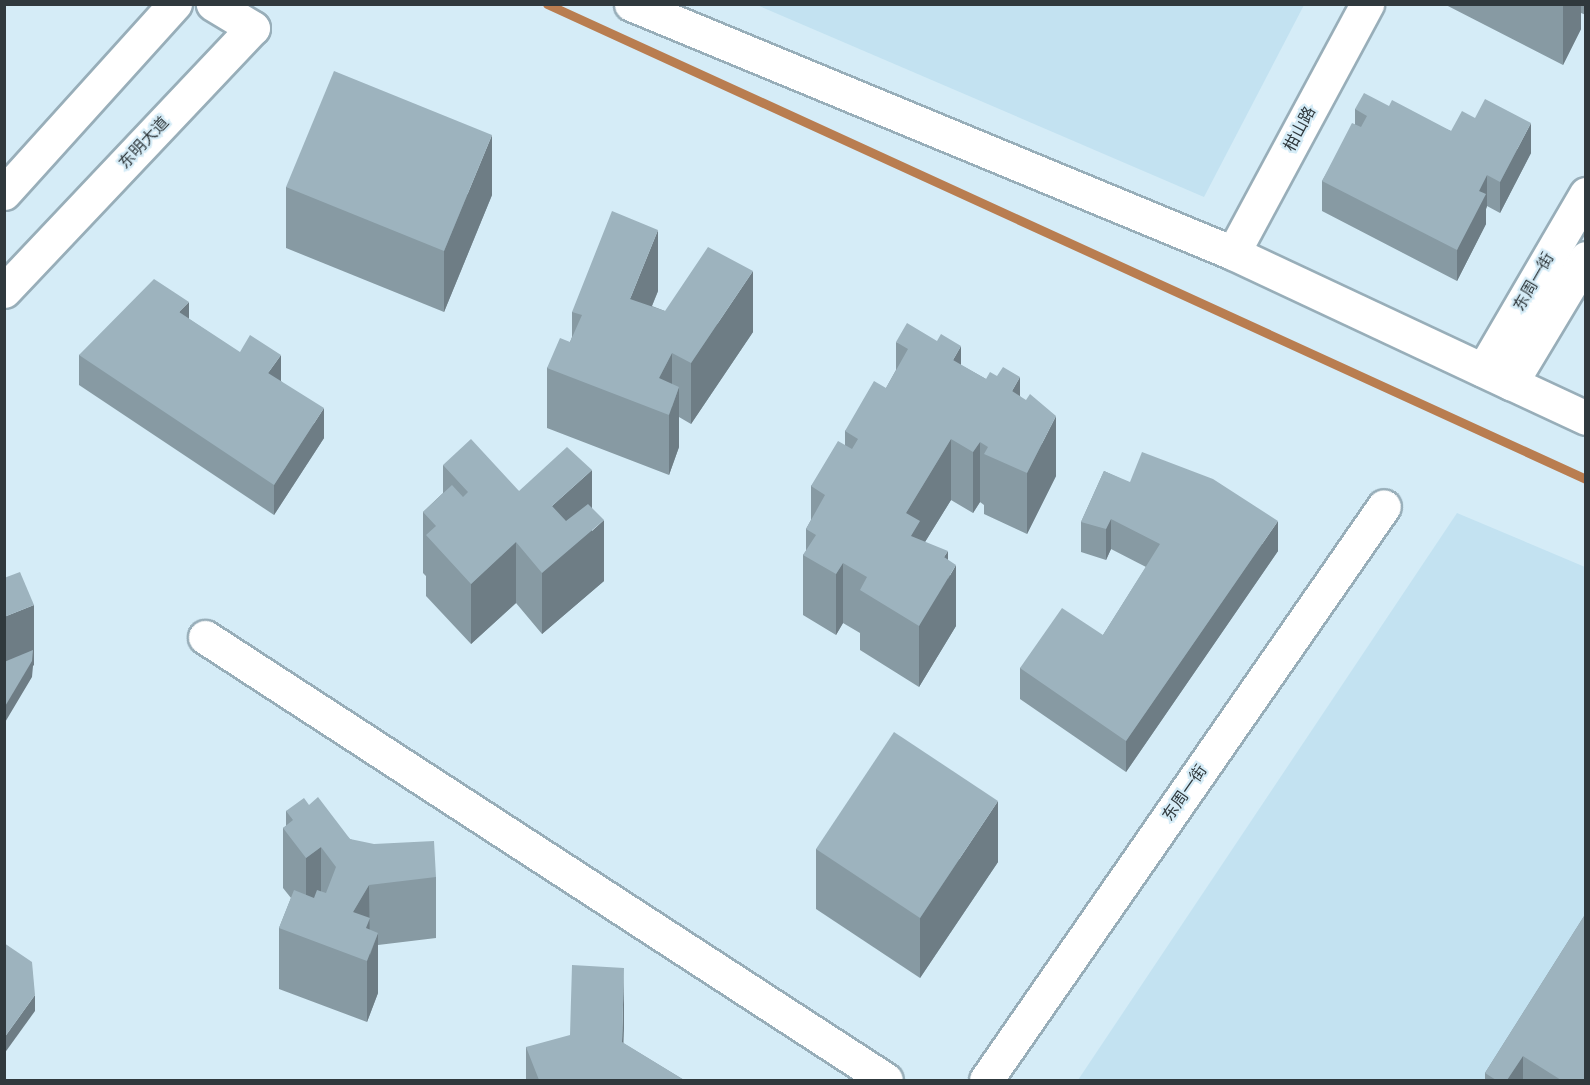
<!DOCTYPE html>
<meta charset="utf-8">
<style>
body{margin:0}
#map{position:relative;width:1590px;height:1085px;overflow:hidden;background:#d5ecf7;font-family:Roboto,"Noto Sans SC",sans-serif}
div>[style]{position:absolute}
[style*='--x']{left:calc(var(--x)*1px);top:calc(var(--y)*1px);width:calc(var(--w)*1px);rotate:calc(var(--a)*1deg)}
.built>*{inset:0;background:#c3e2f1}
.stream>*{height:9px;margin:-4.5px;padding:0 4.5px;transform-origin:4.5px;border-radius:4.5px;background:#b97d50}
.roads{filter:drop-shadow(2px 0 #98aeb9) drop-shadow(-2px 0 #98aeb9) drop-shadow(0 2px #98aeb9) drop-shadow(0 -2px #98aeb9)}
.minor>*{height:33px;margin:-16.5px;padding:0 16.5px;transform-origin:16.5px;border-radius:16.5px;background:#fff}
.tertiary>*{height:33px;margin:-16.5px;padding:0 16.5px;transform-origin:16.5px;border-radius:16.5px;background:#fff}
.secondary>*{height:33px;margin:-16.5px;padding:0 16.5px;transform-origin:16.5px;border-radius:16.5px;background:#fff}
.wall>*{inset:0;background:#879aa3}
.shaded-wall>*{inset:0;background:#6e7d85}
.building>*{inset:0;background:#9db3be}
span{translate:-50% -50%;white-space:nowrap;text-align:center;line-height:1.15;-webkit-text-stroke:4.5px #d5ecf7;paint-order:stroke}
.street-label{font-size:16px;color:#30393d}
.frame{position:absolute;inset:0;border:6px solid #30393d;pointer-events:none}
</style>
<div id="map">
<div class="built">
<div style="clip-path:polygon(757px 5px,1304px 5px,1204px 197px)"></div>
<div style="clip-path:polygon(1457px 513px,1585px 567px,1585px 1080px,1078px 1080px)"></div>
</div>
<div class="stream">
<div style="--x:547;--y:4;--w:1142;--a:24.57"></div>
</div>
<div class="roads">
<div class="minor">
<div style="--x:1586;--y:258;--w:146;--a:121"></div>
<div style="--x:1511;--y:383;--w:83;--a:25"></div>
<div style="--x:1483;--y:370;--w:204;--a:-59.7"></div>
<div style="--x:205;--y:637;--w:812;--a:33.04"></div>
<div style="--x:986;--y:1080;--w:698;--a:-55.26"></div>
</div>
<div class="tertiary">
<div style="--x:631;--y:4;--w:651;--a:22.47"></div>
<div style="--x:1233;--y:253;--w:307;--a:25.1"></div>
<div style="--x:1233;--y:253;--w:283;--a:-61.7"></div>
</div>
<div class="secondary">
<div style="--x:4;--y:193;--w:255;--a:-47.9"></div>
<div style="--x:4;--y:291;--w:362;--a:-46.6"></div>
<div style="--x:253;--y:28;--w:47;--a:-149"></div>
</div>
</div>
<div class="wall">
<div style="clip-path:polygon(1444px 4px,1586px 4px,1586px 15px,1581px 13px,1581px 29px,1563px 65px)"></div>
<div style="clip-path:polygon(1389px 106px,1451px 131px,1531px 153px,1500px 213px,1487px 206px,1486px 209px,1486px 224px,1457px 281px,1322px 211px,1322px 181px,1355px 124px,1355px 109px)"></div>
<div style="clip-path:polygon(286px 187px,492px 195px,444px 312px,286px 248px)"></div>
<div style="clip-path:polygon(658px 291px,652px 306px,665px 311px,753px 332px,691px 424px,679px 417px,679px 447px,669px 475px,547px 428px,547px 368px,570px 342px,572px 337px,572px 312px)"></div>
<div style="clip-path:polygon(189px 319px,281px 381px,324px 438px,274px 515px,79px 385px,79px 355px)"></div>
<div style="clip-path:polygon(896px 342px,961px 365px,986px 379px,1020px 396px,1056px 476px,1027px 534px,984px 514px,984px 505px,980px 502px,973px 513px,951px 500px,925px 542px,948px 560px,956px 626px,919px 687px,860px 650px,860px 633px,843px 623px,836px 635px,803px 615px,803px 555px,806px 551px,806px 529px,811px 520px,811px 486px,845px 445px,845px 431px,886px 388px,896px 370px)"></div>
<div style="clip-path:polygon(443px 465px,519px 491px,604px 581px,542px 634px,516px 603px,471px 644px,426px 596px,426px 576px,423px 573px,423px 512px,443px 493px)"></div>
<div style="clip-path:polygon(1104px 471px,1278px 551px,1126px 772px,1020px 699px,1020px 668px,1103px 635px,1146px 567px,1111px 549px,1106px 560px,1081px 552px,1081px 522px)"></div>
<div style="clip-path:polygon(309px 805px,350px 839px,436px 877px,436px 938px,378px 945px,378px 993px,367px 1022px,279px 989px,279px 928px,291px 898px,283px 888px,283px 828px,286px 826px,286px 811px)"></div>
<div style="clip-path:polygon(816px 849px,998px 862px,920px 978px,816px 909px)"></div>
<div style="clip-path:polygon(1586px 913px,1586px 1080px,1485px 1080px,1485px 1073px)"></div>
<div style="clip-path:polygon(623px 1043px,684px 1080px,526px 1080px,526px 1047px)"></div>
</div>
<div class="shaded-wall">
<div style="clip-path:polygon(1563px 4px,1581px 4px,1581px 29px,1563px 65px)"></div>
<div style="clip-path:polygon(1531px 123px,1531px 153px,1500px 213px,1500px 182px)"></div>
<div style="clip-path:polygon(492px 135px,492px 195px,444px 312px,444px 251px)"></div>
<div style="clip-path:polygon(1487px 175px,1487px 206px,1486px 209px,1486px 224px,1457px 281px,1457px 250px,1479px 191px)"></div>
<div style="clip-path:polygon(658px 230px,658px 291px,630px 359px,630px 299px)"></div>
<div style="clip-path:polygon(753px 271px,753px 332px,691px 424px,691px 363px)"></div>
<div style="clip-path:polygon(189px 302px,189px 333px,179px 312px)"></div>
<div style="clip-path:polygon(961px 346px,961px 407px,953px 360px)"></div>
<div style="clip-path:polygon(672px 353px,672px 407px,679px 387px,679px 447px,669px 475px,669px 415px,659px 378px)"></div>
<div style="clip-path:polygon(281px 355px,281px 386px,268px 373px)"></div>
<div style="clip-path:polygon(1020px 377px,1020px 438px,1012px 391px)"></div>
<div style="clip-path:polygon(324px 408px,324px 438px,274px 515px,274px 485px)"></div>
<div style="clip-path:polygon(1056px 416px,1056px 476px,1027px 534px,1027px 473px)"></div>
<div style="clip-path:polygon(951px 439px,951px 500px,920px 550px,911px 596px,906px 513px)"></div>
<div style="clip-path:polygon(980px 442px,980px 502px,973px 513px,973px 452px)"></div>
<div style="clip-path:polygon(592px 470px,592px 531px,604px 520px,604px 581px,542px 634px,542px 573px,552px 506px)"></div>
<div style="clip-path:polygon(1111px 519px,1111px 549px,1106px 560px,1106px 529px)"></div>
<div style="clip-path:polygon(1278px 521px,1278px 551px,1126px 772px,1126px 741px)"></div>
<div style="clip-path:polygon(516px 542px,516px 603px,471px 644px,471px 584px)"></div>
<div style="clip-path:polygon(948px 551px,948px 579px,956px 565px,956px 626px,919px 687px,919px 626px,944px 557px)"></div>
<div style="clip-path:polygon(843px 563px,843px 623px,836px 635px,836px 574px)"></div>
<div style="clip-path:polygon(34px 605px,34px 665px,33px 666px,32px 677px,4px 724px,4px 617px)"></div>
<div style="clip-path:polygon(998px 801px,998px 862px,920px 978px,920px 918px)"></div>
<div style="clip-path:polygon(321px 847px,321px 908px,306px 918px,306px 858px)"></div>
<div style="clip-path:polygon(369px 885px,370px 955px,378px 933px,378px 993px,367px 1022px,367px 961px,353px 912px)"></div>
<div style="clip-path:polygon(624px 968px,624px 1029px,622px 1080px,622px 1042px)"></div>
<div style="clip-path:polygon(35px 995px,35px 1011px,4px 1054px,4px 1038px)"></div>
<div style="clip-path:polygon(1523px 1056px,1523px 1080px,1507px 1080px)"></div>
</div>
<div class="building">
<div style="clip-path:polygon(334px 71px,492px 135px,444px 251px,286px 187px)"></div>
<div style="clip-path:polygon(1364px 93px,1389px 106px,1392px 100px,1451px 131px,1462px 111px,1475px 118px,1485px 99px,1531px 123px,1500px 182px,1487px 175px,1479px 191px,1486px 194px,1457px 250px,1322px 181px,1352px 123px,1361px 127px,1367px 116px,1355px 109px)"></div>
<div style="clip-path:polygon(612px 211px,658px 230px,630px 299px,665px 311px,708px 247px,753px 271px,691px 363px,672px 353px,659px 378px,679px 387px,669px 415px,547px 368px,560px 338px,570px 342px,582px 315px,572px 312px)"></div>
<div style="clip-path:polygon(154px 279px,189px 302px,179px 312px,240px 352px,250px 335px,281px 355px,268px 373px,324px 408px,274px 485px,79px 355px)"></div>
<div style="clip-path:polygon(907px 323px,937px 341px,941px 334px,961px 346px,953px 360px,986px 379px,990px 372px,997px 376px,1003px 367px,1020px 377px,1012px 391px,1026px 400px,1030px 394px,1056px 416px,1027px 473px,984px 454px,988px 447px,980px 442px,973px 452px,951px 439px,906px 513px,920px 521px,911px 536px,948px 551px,944px 557px,956px 565px,919px 626px,860px 590px,867px 577px,843px 563px,836px 574px,803px 555px,816px 535px,806px 529px,825px 495px,811px 486px,838px 441px,852px 449px,858px 439px,845px 431px,874px 381px,886px 388px,908px 349px,896px 342px)"></div>
<div style="clip-path:polygon(471px 439px,519px 491px,567px 447px,592px 470px,552px 506px,566px 521px,588px 504px,604px 520px,542px 573px,516px 542px,471px 584px,426px 535px,436px 526px,423px 512px,452px 485px,463px 497px,468px 492px,443px 465px)"></div>
<div style="clip-path:polygon(1142px 452px,1213px 479px,1278px 521px,1126px 741px,1020px 668px,1062px 608px,1103px 635px,1160px 544px,1111px 519px,1106px 529px,1081px 522px,1104px 471px,1130px 482px)"></div>
<div style="clip-path:polygon(20px 572px,34px 605px,4px 617px,4px 578px)"></div>
<div style="clip-path:polygon(33px 650px,32px 661px,4px 708px,4px 662px)"></div>
<div style="clip-path:polygon(894px 732px,998px 801px,920px 918px,816px 849px)"></div>
<div style="clip-path:polygon(318px 797px,350px 839px,374px 844px,434px 841px,436px 877px,369px 885px,353px 912px,370px 918px,366px 928px,378px 933px,367px 961px,279px 928px,294px 890px,314px 898px,317px 890px,326px 893px,336px 867px,321px 847px,306px 858px,283px 828px,293px 820px,286px 811px,304px 798px,309px 805px)"></div>
<div style="clip-path:polygon(1586px 913px,1586px 1080px,1561px 1080px,1523px 1056px,1507px 1080px,1496px 1080px,1485px 1073px)"></div>
<div style="clip-path:polygon(4px 943px,32px 962px,35px 995px,4px 1038px)"></div>
<div style="clip-path:polygon(572px 965px,624px 968px,622px 1042px,684px 1080px,539px 1080px,526px 1047px,570px 1035px)"></div>
</div>
<div class="street-label">
<span style="left:1300px;top:129px;rotate:-62deg">柑山路</span>
<span style="left:144px;top:143px;rotate:-47deg">东明大道</span>
<span style="left:1534px;top:282px;rotate:-60deg">东周一街</span>
<span style="left:1185px;top:793px;rotate:-55deg">东周一街</span>
</div>
<div class="frame"></div>
</div>
